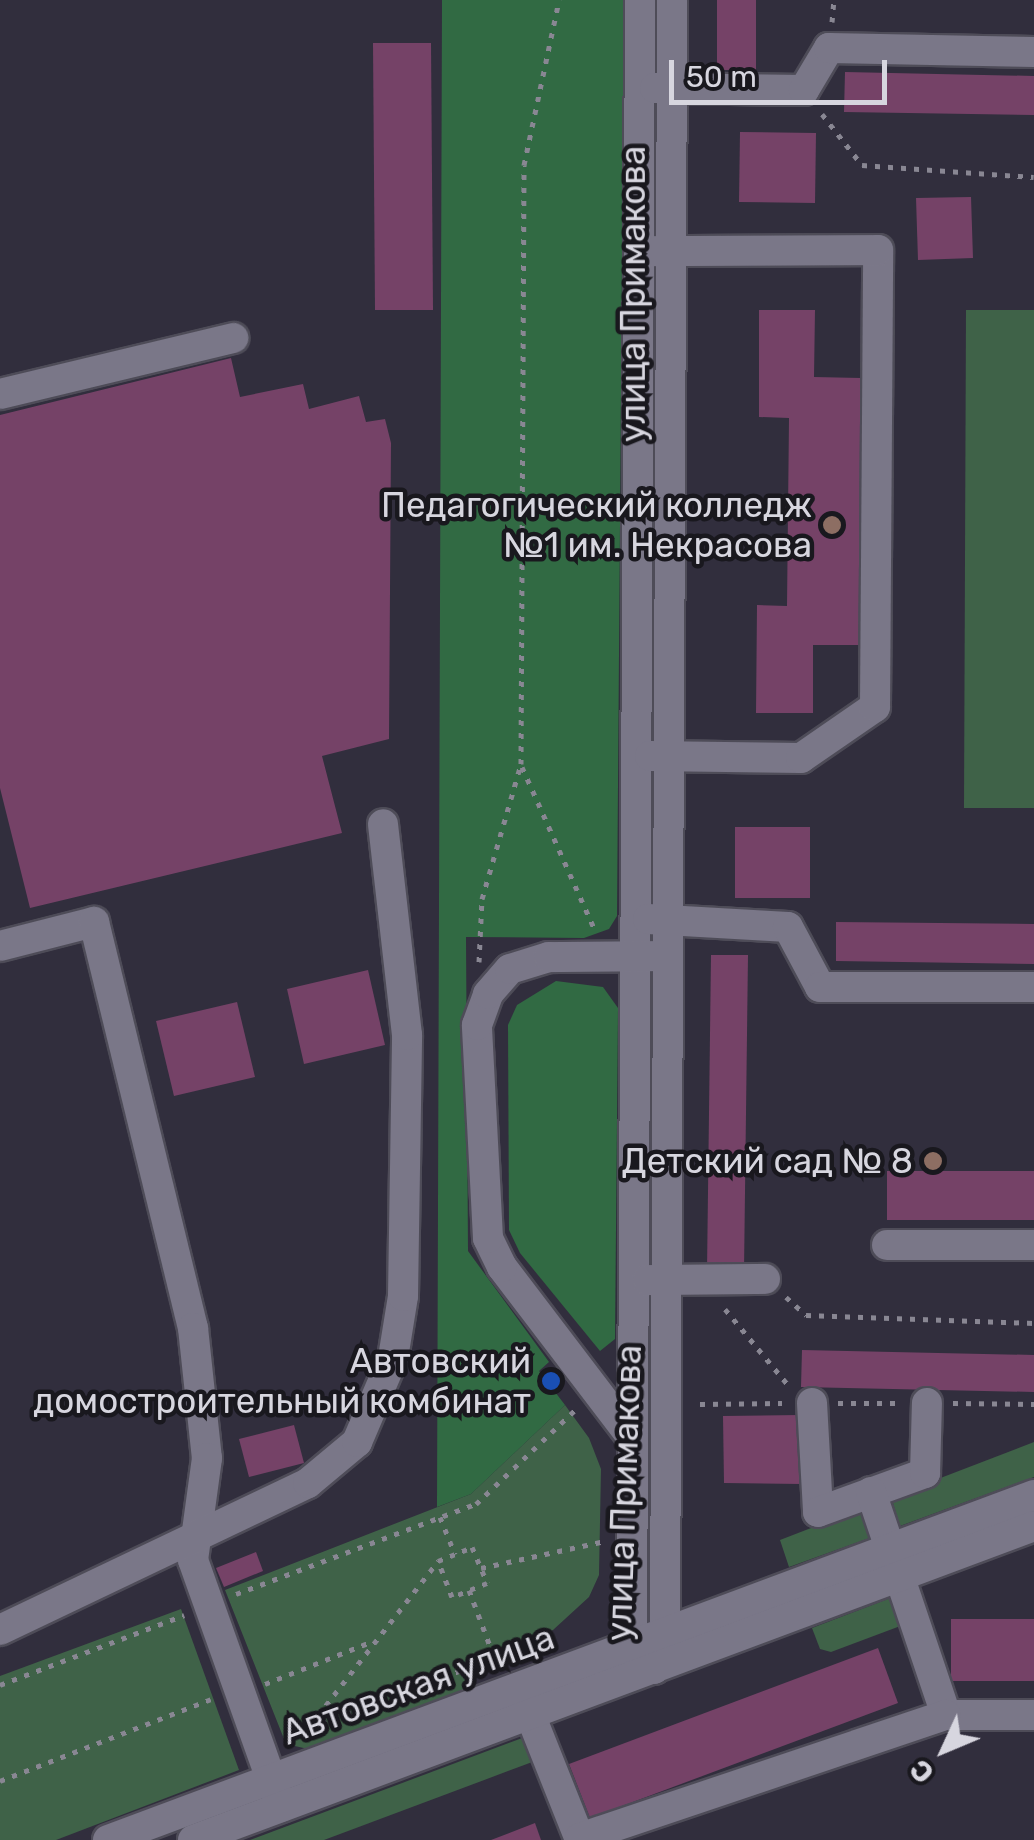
<!DOCTYPE html>
<meta charset="utf-8">
<style>
body{margin:0}
#map{position:relative;width:1034px;height:1840px;overflow:hidden;background:#312e3d;font-family:Rubik,sans-serif}
div>[style]{position:absolute}
[style*='--x']{left:calc(var(--x)*1px);top:calc(var(--y)*1px);width:calc(var(--w)*1px);rotate:calc(var(--a)*1deg)}
.green>*{inset:0;background:#3f6248}
.forest>*{inset:0;background:#316a43}
.building>*{inset:0;background:#754267}
.path>*{height:5px;margin-top:-2.5px;transform-origin:0;background:repeating-linear-gradient(90deg,#898793 0 5px,transparent 0 13px)}
.roads{filter:drop-shadow(2px 0 #4e4c58) drop-shadow(-2px 0 #4e4c58) drop-shadow(0 2px #4e4c58) drop-shadow(0 -2px #4e4c58)}
.minor>*{height:30px;margin:-15px;padding:0 15px;transform-origin:15px;border-radius:15px;background:#7a7788}
.dots>*{width:28px;height:28px;translate:-50% -50%;box-sizing:border-box;border:5px solid #19181e;border-radius:50%}
span{translate:-50% -50%;white-space:nowrap;text-align:center;line-height:1.15;-webkit-text-stroke:9px #19181e;paint-order:stroke}
.street-label{font-size:35px;color:#d7d6df}
.poi-label{font-size:35px;color:#d7d6df}
.right{translate:-100% -50%;text-align:right}
.north{position:absolute;left:894px;top:1700px;width:100px;height:100px;-webkit-text-stroke:8px #19181e;paint-order:stroke;rotate:226deg;font-size:28px;font-weight:700;line-height:40px;text-align:center;color:#d7d6df}
.north::after{content:'';display:block;margin:auto;width:35px;height:45px;background:#d7d6df;clip-path:polygon(50% 0,100% 100%,50% 72%,0 100%)}
.scale{position:absolute;left:669px;top:60px;width:218px;height:45px;box-sizing:border-box;border:5px solid #d7d6df;border-top:0;padding-left:12px;font-size:30px;line-height:35px;white-space:nowrap;color:#d7d6df;-webkit-text-stroke:8px #19181e;paint-order:stroke}
</style>
<div id="map">
<div class="green">
<div style="clip-path:polygon(966px 310px,1034px 310px,1034px 808px,964px 808px)"></div>
<div style="clip-path:polygon(565px 1405px,589px 1438px,601px 1469px,599px 1575px,589px 1597px,553px 1630px,460px 1666px,468px 1688px,308px 1749px,286px 1744px,225px 1590px,471px 1494px)"></div>
<div style="clip-path:polygon(1034px 1442px,1034px 1477px,900px 1526px,891px 1497px)"></div>
<div style="clip-path:polygon(868px 1506px,878px 1535px,789px 1567px,780px 1540px)"></div>
<div style="clip-path:polygon(893px 1597px,903px 1625px,831px 1652px,820px 1649px,812px 1628px)"></div>
<div style="clip-path:polygon(181px 1609px,239px 1770px,56px 1840px,0 1840px,0 1676px)"></div>
<div style="clip-path:polygon(525px 1737px,535px 1761px,324px 1840px,250px 1840px)"></div>
</div>
<div class="forest">
<div style="clip-path:polygon(442px 0,624px 0,617px 916px,609px 929px,584px 938px,466px 937px,468px 1251px,549px 1362px,539px 1371px,565px 1405px,471px 1494px,437px 1507px)"></div>
<div style="clip-path:polygon(556px 981px,603px 987px,618px 1008px,615px 1339px,600px 1351px,520px 1253px,509px 1230px,508px 1025px,517px 1005px)"></div>
</div>
<div class="building">
<div style="clip-path:polygon(717px 0,756px 0,756px 70px,717px 70px)"></div>
<div style="clip-path:polygon(373px 43px,431px 43px,433px 310px,375px 310px)"></div>
<div style="clip-path:polygon(845px 72px,1034px 76px,1034px 115px,844px 112px)"></div>
<div style="clip-path:polygon(740px 132px,816px 133px,815px 203px,739px 202px)"></div>
<div style="clip-path:polygon(971px 197px,973px 258px,918px 260px,916px 198px)"></div>
<div style="clip-path:polygon(759px 310px,815px 310px,814px 377px,861px 378px,860px 645px,813px 645px,813px 713px,756px 713px,757px 605px,787px 606px,789px 418px,759px 417px)"></div>
<div style="clip-path:polygon(231px 358px,240px 397px,303px 384px,309px 409px,359px 396px,366px 422px,385px 419px,391px 443px,389px 739px,322px 756px,342px 833px,30px 908px,0 788px,0 415px)"></div>
<div style="clip-path:polygon(735px 827px,810px 827px,810px 898px,735px 898px)"></div>
<div style="clip-path:polygon(836px 922px,1034px 924px,1034px 964px,836px 961px)"></div>
<div style="clip-path:polygon(711px 955px,748px 955px,744px 1271px,707px 1271px)"></div>
<div style="clip-path:polygon(368px 970px,385px 1045px,304px 1064px,287px 989px)"></div>
<div style="clip-path:polygon(237px 1002px,255px 1077px,174px 1096px,156px 1021px)"></div>
<div style="clip-path:polygon(887px 1171px,1034px 1171px,1034px 1220px,887px 1220px)"></div>
<div style="clip-path:polygon(802px 1350px,1034px 1355px,1034px 1392px,801px 1387px)"></div>
<div style="clip-path:polygon(800px 1415px,802px 1484px,724px 1483px,723px 1416px)"></div>
<div style="clip-path:polygon(294px 1425px,304px 1463px,249px 1477px,239px 1439px)"></div>
<div style="clip-path:polygon(256px 1552px,263px 1571px,224px 1587px,216px 1568px)"></div>
<div style="clip-path:polygon(951px 1619px,1034px 1619px,1034px 1681px,951px 1681px)"></div>
<div style="clip-path:polygon(878px 1648px,898px 1703px,590px 1818px,569px 1764px)"></div>
<div style="clip-path:polygon(535px 1823px,541px 1840px,491px 1840px)"></div>
</div>
<div class="path">
<div style="--x:832;--y:22;--w:22;--a:-85"></div>
<div style="--x:822;--y:114;--w:65;--a:51.9"></div>
<div style="--x:862;--y:165;--w:172;--a:4"></div>
<div style="--x:522;--y:767;--w:179;--a:65.9"></div>
<div style="--x:479;--y:962;--w:63;--a:-87.3"></div>
<div style="--x:482;--y:899;--w:141;--a:-73.9"></div>
<div style="--x:521;--y:764;--w:599;--a:-89.71"></div>
<div style="--x:524;--y:165;--w:169;--a:-78"></div>
<div style="--x:786;--y:1297;--w:27;--a:42"></div>
<div style="--x:806;--y:1315;--w:228;--a:2"></div>
<div style="--x:725;--y:1309;--w:100;--a:50.3"></div>
<div style="--x:838;--y:1403;--w:59;--a:0"></div>
<div style="--x:953;--y:1403;--w:81;--a:0.7"></div>
<div style="--x:700;--y:1404;--w:82;--a:-0.7"></div>
<div style="--x:440;--y:1517;--w:40;--a:68"></div>
<div style="--x:472;--y:1547;--w:39;--a:67"></div>
<div style="--x:487;--y:1583;--w:38;--a:158"></div>
<div style="--x:452;--y:1597;--w:39;--a:-111"></div>
<div style="--x:438;--y:1561;--w:37;--a:-22"></div>
<div style="--x:481;--y:1568;--w:127;--a:-12.3"></div>
<div style="--x:469;--y:1590;--w:82;--a:69.4"></div>
<div style="--x:236;--y:1594;--w:256;--a:-20.6"></div>
<div style="--x:476;--y:1504;--w:138;--a:-43.5"></div>
<div style="--x:265;--y:1684;--w:116;--a:-21.7"></div>
<div style="--x:0;--y:1685;--w:197;--a:-20.8"></div>
<div style="--x:310;--y:1728;--w:171;--a:-20.9"></div>
<div style="--x:302;--y:1736;--w:222;--a:-52.1"></div>
<div style="--x:0;--y:1781;--w:226;--a:-21.2"></div>
</div>
<div class="roads">
<div class="minor">
<div style="--x:640;--y:0;--w:1648;--a:90.28"></div>
<div style="--x:632;--y:1648;--w:30;--a:44"></div>
<div style="--x:655;--y:88;--w:149;--a:0.8"></div>
<div style="--x:804;--y:90;--w:49;--a:-59.2"></div>
<div style="--x:829;--y:48;--w:205;--a:1.1"></div>
<div style="--x:0;--y:394;--w:240;--a:-13.5"></div>
<div style="--x:650;--y:756;--w:151;--a:0.8"></div>
<div style="--x:801;--y:758;--w:90;--a:-34.6"></div>
<div style="--x:875;--y:707;--w:457;--a:-89.6"></div>
<div style="--x:878;--y:250;--w:227;--a:179.7"></div>
<div style="--x:648;--y:919;--w:140;--a:3.3"></div>
<div style="--x:788;--y:927;--w:68;--a:61.9"></div>
<div style="--x:820;--y:987;--w:214;--a:0"></div>
<div style="--x:0;--y:946;--w:97;--a:-14.3"></div>
<div style="--x:94;--y:922;--w:418;--a:76.3"></div>
<div style="--x:193;--y:1328;--w:131;--a:83.9"></div>
<div style="--x:207;--y:1458;--w:103;--a:97.8"></div>
<div style="--x:193;--y:1560;--w:262;--a:70.4"></div>
<div style="--x:887;--y:1245;--w:147;--a:0"></div>
<div style="--x:648;--y:1280;--w:117;--a:-0.5"></div>
<div style="--x:812;--y:1403;--w:109;--a:86.8"></div>
<div style="--x:818;--y:1512;--w:114;--a:-20"></div>
<div style="--x:925;--y:1473;--w:70;--a:-88.4"></div>
<div style="--x:633;--y:1439;--w:216;--a:-127.3"></div>
<div style="--x:502;--y:1267;--w:32;--a:-116"></div>
<div style="--x:488;--y:1238;--w:213;--a:-93"></div>
<div style="--x:477;--y:1025;--w:33;--a:-70"></div>
<div style="--x:488;--y:994;--w:33;--a:-49"></div>
<div style="--x:510;--y:969;--w:41;--a:-17.1"></div>
<div style="--x:549;--y:957;--w:106;--a:-0.5"></div>
<div style="--x:871;--y:1492;--w:235;--a:71.4"></div>
<div style="--x:946;--y:1715;--w:88;--a:0"></div>
<div style="--x:0;--y:1630;--w:341;--a:-25.5"></div>
<div style="--x:308;--y:1483;--w:64;--a:-39.9"></div>
<div style="--x:357;--y:1442;--w:91;--a:-66.8"></div>
<div style="--x:393;--y:1358;--w:63;--a:-80.8"></div>
<div style="--x:403;--y:1296;--w:261;--a:-89.1"></div>
<div style="--x:407;--y:1035;--w:212;--a:-96.5"></div>
<div style="--x:654;--y:1669;--w:35;--a:-72"></div>
<div style="--x:665;--y:1636;--w:1636;--a:-89.75"></div>
<div style="--x:524;--y:1699;--w:152;--a:68.3"></div>
<div style="--x:580;--y:1838;--w:386;--a:-18.6"></div>
<div style="--x:108;--y:1840;--w:988;--a:-20.43"></div>
<div style="--x:193;--y:1840;--w:898;--a:-20.47"></div>
</div>
</div>
<div class="dots">
<div style="left:832px;top:525px;background:#8d6e63"></div>
<div style="left:933px;top:1161px;background:#8d6e63"></div>
<div style="left:551px;top:1381px;background:#1a4fb4"></div>
</div>
<div class="street-label">
<span style="left:633px;top:294px;rotate:-90deg">улица Примакова</span>
<span style="left:624px;top:1493px;rotate:-88deg">улица Примакова</span>
<span style="left:418px;top:1685px;rotate:-20deg">Автовская улица</span>
</div>
<div class="poi-label">
<span class="right" style="left:812px;top:525px">Педагогический колледж<br>№1 им. Некрасова</span>
<span class="right" style="left:913px;top:1161px">Детский сад № 8</span>
<span class="right" style="left:531px;top:1381px">Автовский<br>домостроительный комбинат</span>
</div>
<div class="north">С</div>
<div class="scale">50 m</div>
</div>
